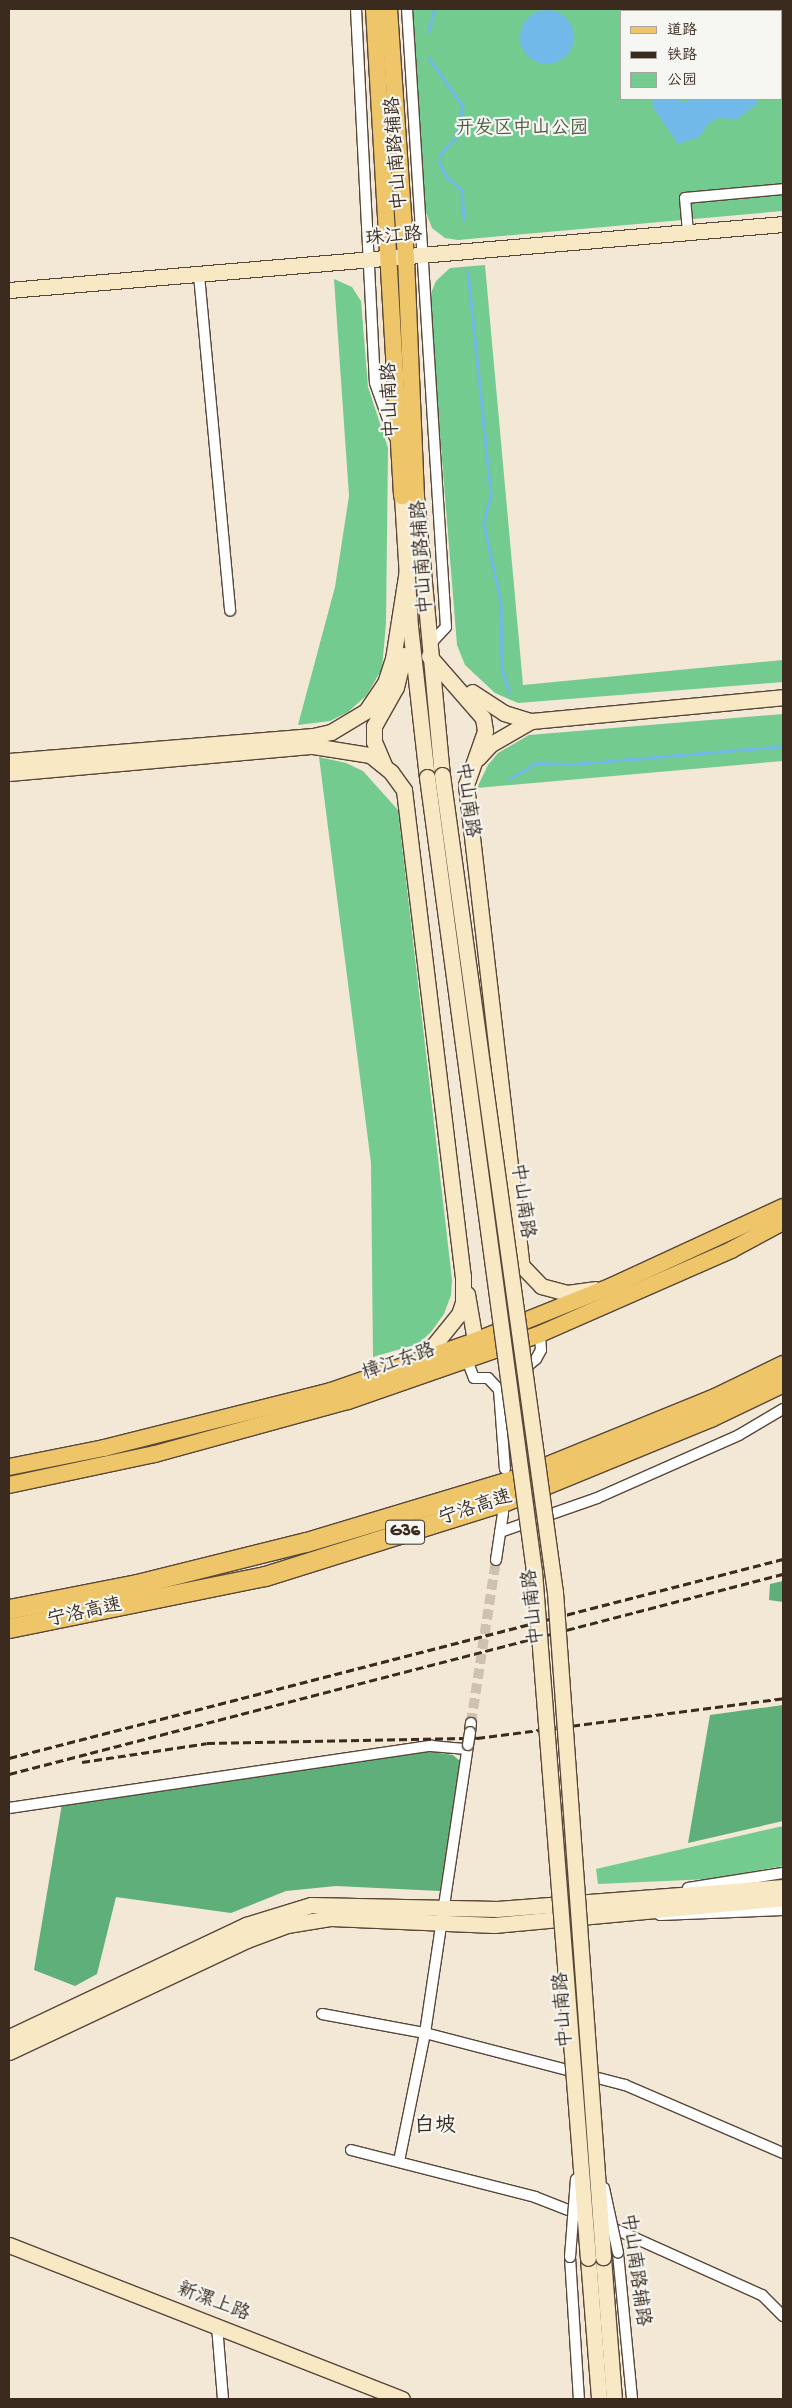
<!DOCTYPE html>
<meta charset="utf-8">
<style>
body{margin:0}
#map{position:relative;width:792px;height:2408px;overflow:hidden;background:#f3e7d5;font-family:"Gochi Hand","LXGW WenKai TC",sans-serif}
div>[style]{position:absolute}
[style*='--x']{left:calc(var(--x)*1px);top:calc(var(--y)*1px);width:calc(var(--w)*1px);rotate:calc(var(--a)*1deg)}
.green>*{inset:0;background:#73cb90}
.forest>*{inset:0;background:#5eaf7a}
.water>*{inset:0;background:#70b9e8}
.round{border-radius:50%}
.stream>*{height:2.5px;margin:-1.25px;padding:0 1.25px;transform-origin:1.25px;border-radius:1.25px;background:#70b9e8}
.street-tunnel>*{height:10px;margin-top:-5px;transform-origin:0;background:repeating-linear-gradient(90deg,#cec1b0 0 10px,transparent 0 15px)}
.roads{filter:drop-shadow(1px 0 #574639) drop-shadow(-1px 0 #574639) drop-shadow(0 1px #574639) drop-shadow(0 -1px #574639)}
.street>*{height:10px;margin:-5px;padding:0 5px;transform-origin:5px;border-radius:5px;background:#fff}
.secondary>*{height:15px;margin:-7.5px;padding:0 7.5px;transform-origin:7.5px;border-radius:7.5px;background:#f8e8c3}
.primary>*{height:16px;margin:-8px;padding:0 8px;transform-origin:8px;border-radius:8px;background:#eec569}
.highway>*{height:19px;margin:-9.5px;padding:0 9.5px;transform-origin:9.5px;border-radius:9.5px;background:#eec569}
.rail>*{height:2.5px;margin-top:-1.25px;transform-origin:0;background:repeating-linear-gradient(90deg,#3b2a1e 0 8px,transparent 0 12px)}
.bridges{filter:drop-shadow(1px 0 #574639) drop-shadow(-1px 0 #574639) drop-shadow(0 1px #574639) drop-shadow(0 -1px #574639)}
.street-bridge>*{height:10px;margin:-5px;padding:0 5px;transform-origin:5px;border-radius:5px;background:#fff}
.secondary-bridge>*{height:15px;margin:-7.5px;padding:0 7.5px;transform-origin:7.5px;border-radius:7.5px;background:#f8e8c3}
span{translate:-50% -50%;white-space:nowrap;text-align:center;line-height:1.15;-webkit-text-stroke:4.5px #f6f6f2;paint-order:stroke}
.shield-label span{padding:1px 4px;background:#f6f6f2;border:1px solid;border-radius:4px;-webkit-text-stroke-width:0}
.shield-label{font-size:18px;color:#3b2a1e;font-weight:700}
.park-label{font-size:19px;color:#4c5a40}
.street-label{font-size:19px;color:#3b2a1e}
.quarter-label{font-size:21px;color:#3b2a1e}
.frame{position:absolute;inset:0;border:10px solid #3b2a1e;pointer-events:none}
.legend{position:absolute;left:620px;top:10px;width:162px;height:90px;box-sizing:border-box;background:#f6f6f2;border:1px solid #aba49d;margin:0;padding:6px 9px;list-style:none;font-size:15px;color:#3b2a1e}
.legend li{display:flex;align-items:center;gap:10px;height:25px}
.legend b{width:25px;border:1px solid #aba49d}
</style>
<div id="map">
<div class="green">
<div style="clip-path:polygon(evenodd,412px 9px,783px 9px,783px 211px,458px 240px,445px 238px,432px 228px,423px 205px,412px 9px,621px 11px,781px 11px,781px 99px,621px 99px,621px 11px)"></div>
<div style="clip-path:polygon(485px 265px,523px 685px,783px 660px,783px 682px,518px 703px,495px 693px,465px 665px,457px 645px,429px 298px,436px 281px,450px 268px)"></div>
<div style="clip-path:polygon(334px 279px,352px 287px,361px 301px,368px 387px,388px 448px,386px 623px,382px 669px,366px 696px,348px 712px,330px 721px,298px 725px,335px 587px,349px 496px)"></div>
<div style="clip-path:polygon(783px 714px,783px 761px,477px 788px,488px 765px,498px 753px,529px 735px)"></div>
<div style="clip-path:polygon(319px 757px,346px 763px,363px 771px,398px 810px,452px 1280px,451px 1295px,444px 1314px,431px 1332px,418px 1344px,373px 1357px,371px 1163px)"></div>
<div style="clip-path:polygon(783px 1826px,783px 1866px,710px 1879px,598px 1884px,596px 1869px)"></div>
</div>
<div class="forest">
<div style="clip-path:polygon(783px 1581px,783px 1602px,769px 1600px,770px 1584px)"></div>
<div style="clip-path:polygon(783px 1705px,783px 1821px,688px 1843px,710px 1715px)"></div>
<div style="clip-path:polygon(426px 1751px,453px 1755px,461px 1762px,440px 1891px,336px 1886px,286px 1891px,231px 1913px,116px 1897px,97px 1974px,75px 1986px,34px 1970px,62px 1804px)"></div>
</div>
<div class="water">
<div class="round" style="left:520px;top:10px;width:54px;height:54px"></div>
<div style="clip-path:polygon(652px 99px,676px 99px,684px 102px,693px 99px,757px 99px,757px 104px,737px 119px,718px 118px,708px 124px,699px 137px,678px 144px,654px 109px)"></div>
</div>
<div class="stream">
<div style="--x:428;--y:32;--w:24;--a:-75"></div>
<div style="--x:429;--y:58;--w:59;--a:54.7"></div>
<div style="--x:463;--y:106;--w:33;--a:102"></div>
<div style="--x:456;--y:138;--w:22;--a:133"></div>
<div style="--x:441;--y:154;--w:10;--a:96"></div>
<div style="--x:440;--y:164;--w:15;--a:62"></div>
<div style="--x:447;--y:177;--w:20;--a:41"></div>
<div style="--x:462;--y:190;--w:30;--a:86"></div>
<div style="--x:468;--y:271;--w:225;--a:84.1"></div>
<div style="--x:491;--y:495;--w:30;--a:104"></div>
<div style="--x:484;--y:524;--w:80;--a:77.7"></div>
<div style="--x:501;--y:602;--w:65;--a:89.1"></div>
<div style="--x:502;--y:667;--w:26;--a:74"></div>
<div style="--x:509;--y:779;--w:32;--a:-30"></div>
<div style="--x:537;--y:763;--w:37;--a:2"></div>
<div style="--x:574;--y:764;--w:210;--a:-4.9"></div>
</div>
<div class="street-tunnel">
<div style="--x:471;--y:1723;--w:165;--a:-81.3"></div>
</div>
<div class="roads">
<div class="street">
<div style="--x:356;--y:9;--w:374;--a:87.1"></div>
<div style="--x:375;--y:383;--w:56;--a:70.3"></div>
<div style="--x:407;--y:9;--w:619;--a:86.39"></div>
<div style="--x:446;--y:627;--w:26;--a:133"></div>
<div style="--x:688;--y:232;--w:34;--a:-95"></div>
<div style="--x:685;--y:198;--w:98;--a:-5.2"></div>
<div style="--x:199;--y:275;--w:337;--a:84.7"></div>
<div style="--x:467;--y:1360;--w:19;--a:69"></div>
<div style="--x:474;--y:1378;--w:14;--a:0"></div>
<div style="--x:488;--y:1378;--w:16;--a:47"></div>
<div style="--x:499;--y:1390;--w:48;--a:-40"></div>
<div style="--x:536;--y:1359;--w:10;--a:-61"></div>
<div style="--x:541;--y:1350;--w:16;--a:-94"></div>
<div style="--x:499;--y:1390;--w:79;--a:85.7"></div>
<div style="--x:500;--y:1532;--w:103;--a:-19.3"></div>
<div style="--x:597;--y:1498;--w:155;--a:-23.9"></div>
<div style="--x:739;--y:1435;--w:51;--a:-30.6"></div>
<div style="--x:496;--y:1560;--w:48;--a:-81.5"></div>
<div style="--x:470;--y:1732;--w:9;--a:-84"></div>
<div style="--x:9;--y:1808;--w:427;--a:-8.4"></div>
<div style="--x:431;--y:1746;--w:36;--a:5"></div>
<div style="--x:688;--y:1888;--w:96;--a:-9"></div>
<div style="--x:660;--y:1915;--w:123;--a:-2.3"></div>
<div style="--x:322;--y:2014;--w:105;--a:10.5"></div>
<div style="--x:425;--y:2033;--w:207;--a:14.6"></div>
<div style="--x:625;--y:2085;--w:172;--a:23.3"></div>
<div style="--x:351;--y:2150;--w:190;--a:14.3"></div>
<div style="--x:535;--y:2197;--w:49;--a:21.4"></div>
<div style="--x:399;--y:2161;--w:131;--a:-78.5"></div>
<div style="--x:425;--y:2033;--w:291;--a:-81.5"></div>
<div style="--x:606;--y:2225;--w:171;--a:24.2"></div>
<div style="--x:762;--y:2295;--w:30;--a:45"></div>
<div style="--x:618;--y:2253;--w:147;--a:84.5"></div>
<div style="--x:570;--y:2257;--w:142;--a:86.4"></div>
<div style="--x:217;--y:2326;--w:73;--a:85.3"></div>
</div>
<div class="secondary">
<div style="--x:9;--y:290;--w:777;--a:-4.87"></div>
<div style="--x:402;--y:496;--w:130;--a:86.5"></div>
<div style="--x:410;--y:626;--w:152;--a:83.6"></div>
<div style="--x:416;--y:496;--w:280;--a:84.7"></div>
<div style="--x:429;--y:656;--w:82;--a:48.9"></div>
<div style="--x:483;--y:718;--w:13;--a:81"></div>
<div style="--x:485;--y:731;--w:57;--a:109.4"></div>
<div style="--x:466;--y:785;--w:484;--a:83.4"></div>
<div style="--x:522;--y:1266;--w:28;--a:46"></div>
<div style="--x:541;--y:1286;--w:27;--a:15"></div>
<div style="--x:567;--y:1293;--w:28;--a:-8"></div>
<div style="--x:472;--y:692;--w:38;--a:33"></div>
<div style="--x:504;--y:713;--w:28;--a:17"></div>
<div style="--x:531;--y:721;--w:46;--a:150.1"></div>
<div style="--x:491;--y:744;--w:19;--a:133"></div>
<div style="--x:531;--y:721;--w:253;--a:-5.4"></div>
<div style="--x:9;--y:761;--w:305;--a:-4.7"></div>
<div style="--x:313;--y:736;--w:18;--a:-13"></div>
<div style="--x:331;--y:732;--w:41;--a:-31"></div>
<div style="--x:366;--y:711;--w:34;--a:-56"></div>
<div style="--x:385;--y:683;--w:25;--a:-72"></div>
<div style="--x:393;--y:659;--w:90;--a:-81.1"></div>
<div style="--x:384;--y:765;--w:25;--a:-113"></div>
<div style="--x:374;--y:742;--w:16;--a:-90"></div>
<div style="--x:374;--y:726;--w:45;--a:-60.6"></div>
<div style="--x:396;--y:687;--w:33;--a:-76"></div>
<div style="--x:9;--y:773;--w:305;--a:-5.1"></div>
<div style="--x:313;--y:746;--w:58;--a:9"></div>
<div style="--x:370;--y:755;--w:27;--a:39"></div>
<div style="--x:391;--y:772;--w:22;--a:54"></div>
<div style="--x:404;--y:790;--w:490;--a:83.1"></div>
<div style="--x:463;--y:1276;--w:26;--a:90"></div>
<div style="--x:463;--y:1302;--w:13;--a:108"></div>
<div style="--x:459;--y:1314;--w:55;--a:129.1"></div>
<div style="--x:467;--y:1294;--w:48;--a:80.3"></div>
<div style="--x:9;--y:2037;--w:262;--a:-25.3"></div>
<div style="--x:246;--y:1925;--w:68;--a:-17.1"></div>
<div style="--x:311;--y:1905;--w:186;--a:1.2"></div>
<div style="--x:497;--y:1909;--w:287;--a:-4.4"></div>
<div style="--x:9;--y:2052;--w:263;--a:-25.2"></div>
<div style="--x:247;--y:1940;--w:43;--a:-20.6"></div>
<div style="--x:287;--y:1925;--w:45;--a:-9"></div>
<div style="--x:331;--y:1918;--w:163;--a:2.5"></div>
<div style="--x:494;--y:1925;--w:290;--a:-5.3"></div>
<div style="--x:9;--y:2245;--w:422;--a:21.4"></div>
<div style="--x:603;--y:2257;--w:142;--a:85.6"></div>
<div style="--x:588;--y:2258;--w:141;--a:85.5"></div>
</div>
<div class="primary">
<div style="--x:374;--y:9;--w:488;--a:86.7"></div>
<div style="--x:389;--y:9;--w:250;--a:86.1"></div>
<div style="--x:406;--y:258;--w:238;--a:87.6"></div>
<div style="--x:9;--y:1467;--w:97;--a:-11.3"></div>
<div style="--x:104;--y:1448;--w:234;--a:-14.1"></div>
<div style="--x:331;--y:1391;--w:152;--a:-19.1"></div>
<div style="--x:475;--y:1341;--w:148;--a:-21.9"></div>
<div style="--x:612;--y:1286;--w:188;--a:-24.8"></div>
<div style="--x:9;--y:1485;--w:149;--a:-12"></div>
<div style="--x:155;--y:1454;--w:200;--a:-15.4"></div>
<div style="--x:348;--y:1401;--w:203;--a:-19.2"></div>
<div style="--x:540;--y:1334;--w:209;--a:-23.7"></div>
<div style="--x:731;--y:1250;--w:59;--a:-28.3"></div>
</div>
<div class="highway">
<div style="--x:9;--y:1609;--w:130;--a:-11.1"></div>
<div style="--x:137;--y:1584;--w:174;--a:-14"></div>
<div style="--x:306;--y:1542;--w:216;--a:-16.7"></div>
<div style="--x:513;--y:1480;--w:218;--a:-22.1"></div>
<div style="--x:715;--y:1398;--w:76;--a:-25.9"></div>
<div style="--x:9;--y:1628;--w:261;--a:-11.5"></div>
<div style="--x:265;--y:1576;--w:251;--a:-17.4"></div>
<div style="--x:505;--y:1501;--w:222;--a:-22.3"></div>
<div style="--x:710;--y:1417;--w:81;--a:-25.6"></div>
</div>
</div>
<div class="rail">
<div style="--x:9;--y:1758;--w:799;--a:-14.42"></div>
<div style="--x:82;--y:1762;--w:126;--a:-8.6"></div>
<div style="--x:207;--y:1743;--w:270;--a:-1.1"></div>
<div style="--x:477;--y:1738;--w:309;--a:-7.4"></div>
<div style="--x:9;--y:1774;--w:799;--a:-14.49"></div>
</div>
<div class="bridges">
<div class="street-bridge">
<div style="--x:468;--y:1745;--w:13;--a:-81"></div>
<div style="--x:604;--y:2188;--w:66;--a:77.8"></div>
<div style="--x:570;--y:2257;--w:78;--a:-85.6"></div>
</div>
<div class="secondary-bridge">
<div style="--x:442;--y:775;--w:825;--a:82.13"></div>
<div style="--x:555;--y:1592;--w:667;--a:85.87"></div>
<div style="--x:427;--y:777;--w:801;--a:82.33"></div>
<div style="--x:534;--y:1571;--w:689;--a:85.51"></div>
</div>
</div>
<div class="shield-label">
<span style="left:405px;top:1532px">G36</span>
</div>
<div class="park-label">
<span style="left:522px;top:130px">开发区中山公园</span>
</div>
<div class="street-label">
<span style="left:398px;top:153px;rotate:-94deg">中山南路辅路</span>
<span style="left:394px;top:238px;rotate:-5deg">珠江路</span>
<span style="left:392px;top:400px;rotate:-92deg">中山南路</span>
<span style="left:424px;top:557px;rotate:-94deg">中山南路辅路</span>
<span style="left:466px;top:800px;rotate:82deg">中山南路</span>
<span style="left:521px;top:1201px;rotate:82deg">中山南路</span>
<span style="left:399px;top:1363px;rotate:-19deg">樟江东路</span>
<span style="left:476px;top:1509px;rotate:-18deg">宁洛高速</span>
<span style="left:535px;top:1607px;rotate:-96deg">中山南路</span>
<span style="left:85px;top:1614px;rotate:-12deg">宁洛高速</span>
<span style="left:565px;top:2010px;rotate:-94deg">中山南路</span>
<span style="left:634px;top:2270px;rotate:82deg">中山南路辅路</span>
<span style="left:213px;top:2303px;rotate:21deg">新漯上路</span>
</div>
<div class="quarter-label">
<span style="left:435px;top:2128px">白坡</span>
</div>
<div class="frame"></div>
<ul class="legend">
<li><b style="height:6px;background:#eec569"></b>道路</li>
<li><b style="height:6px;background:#3b2a1e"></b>铁路</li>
<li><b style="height:14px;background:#73cb90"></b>公园</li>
</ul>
</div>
